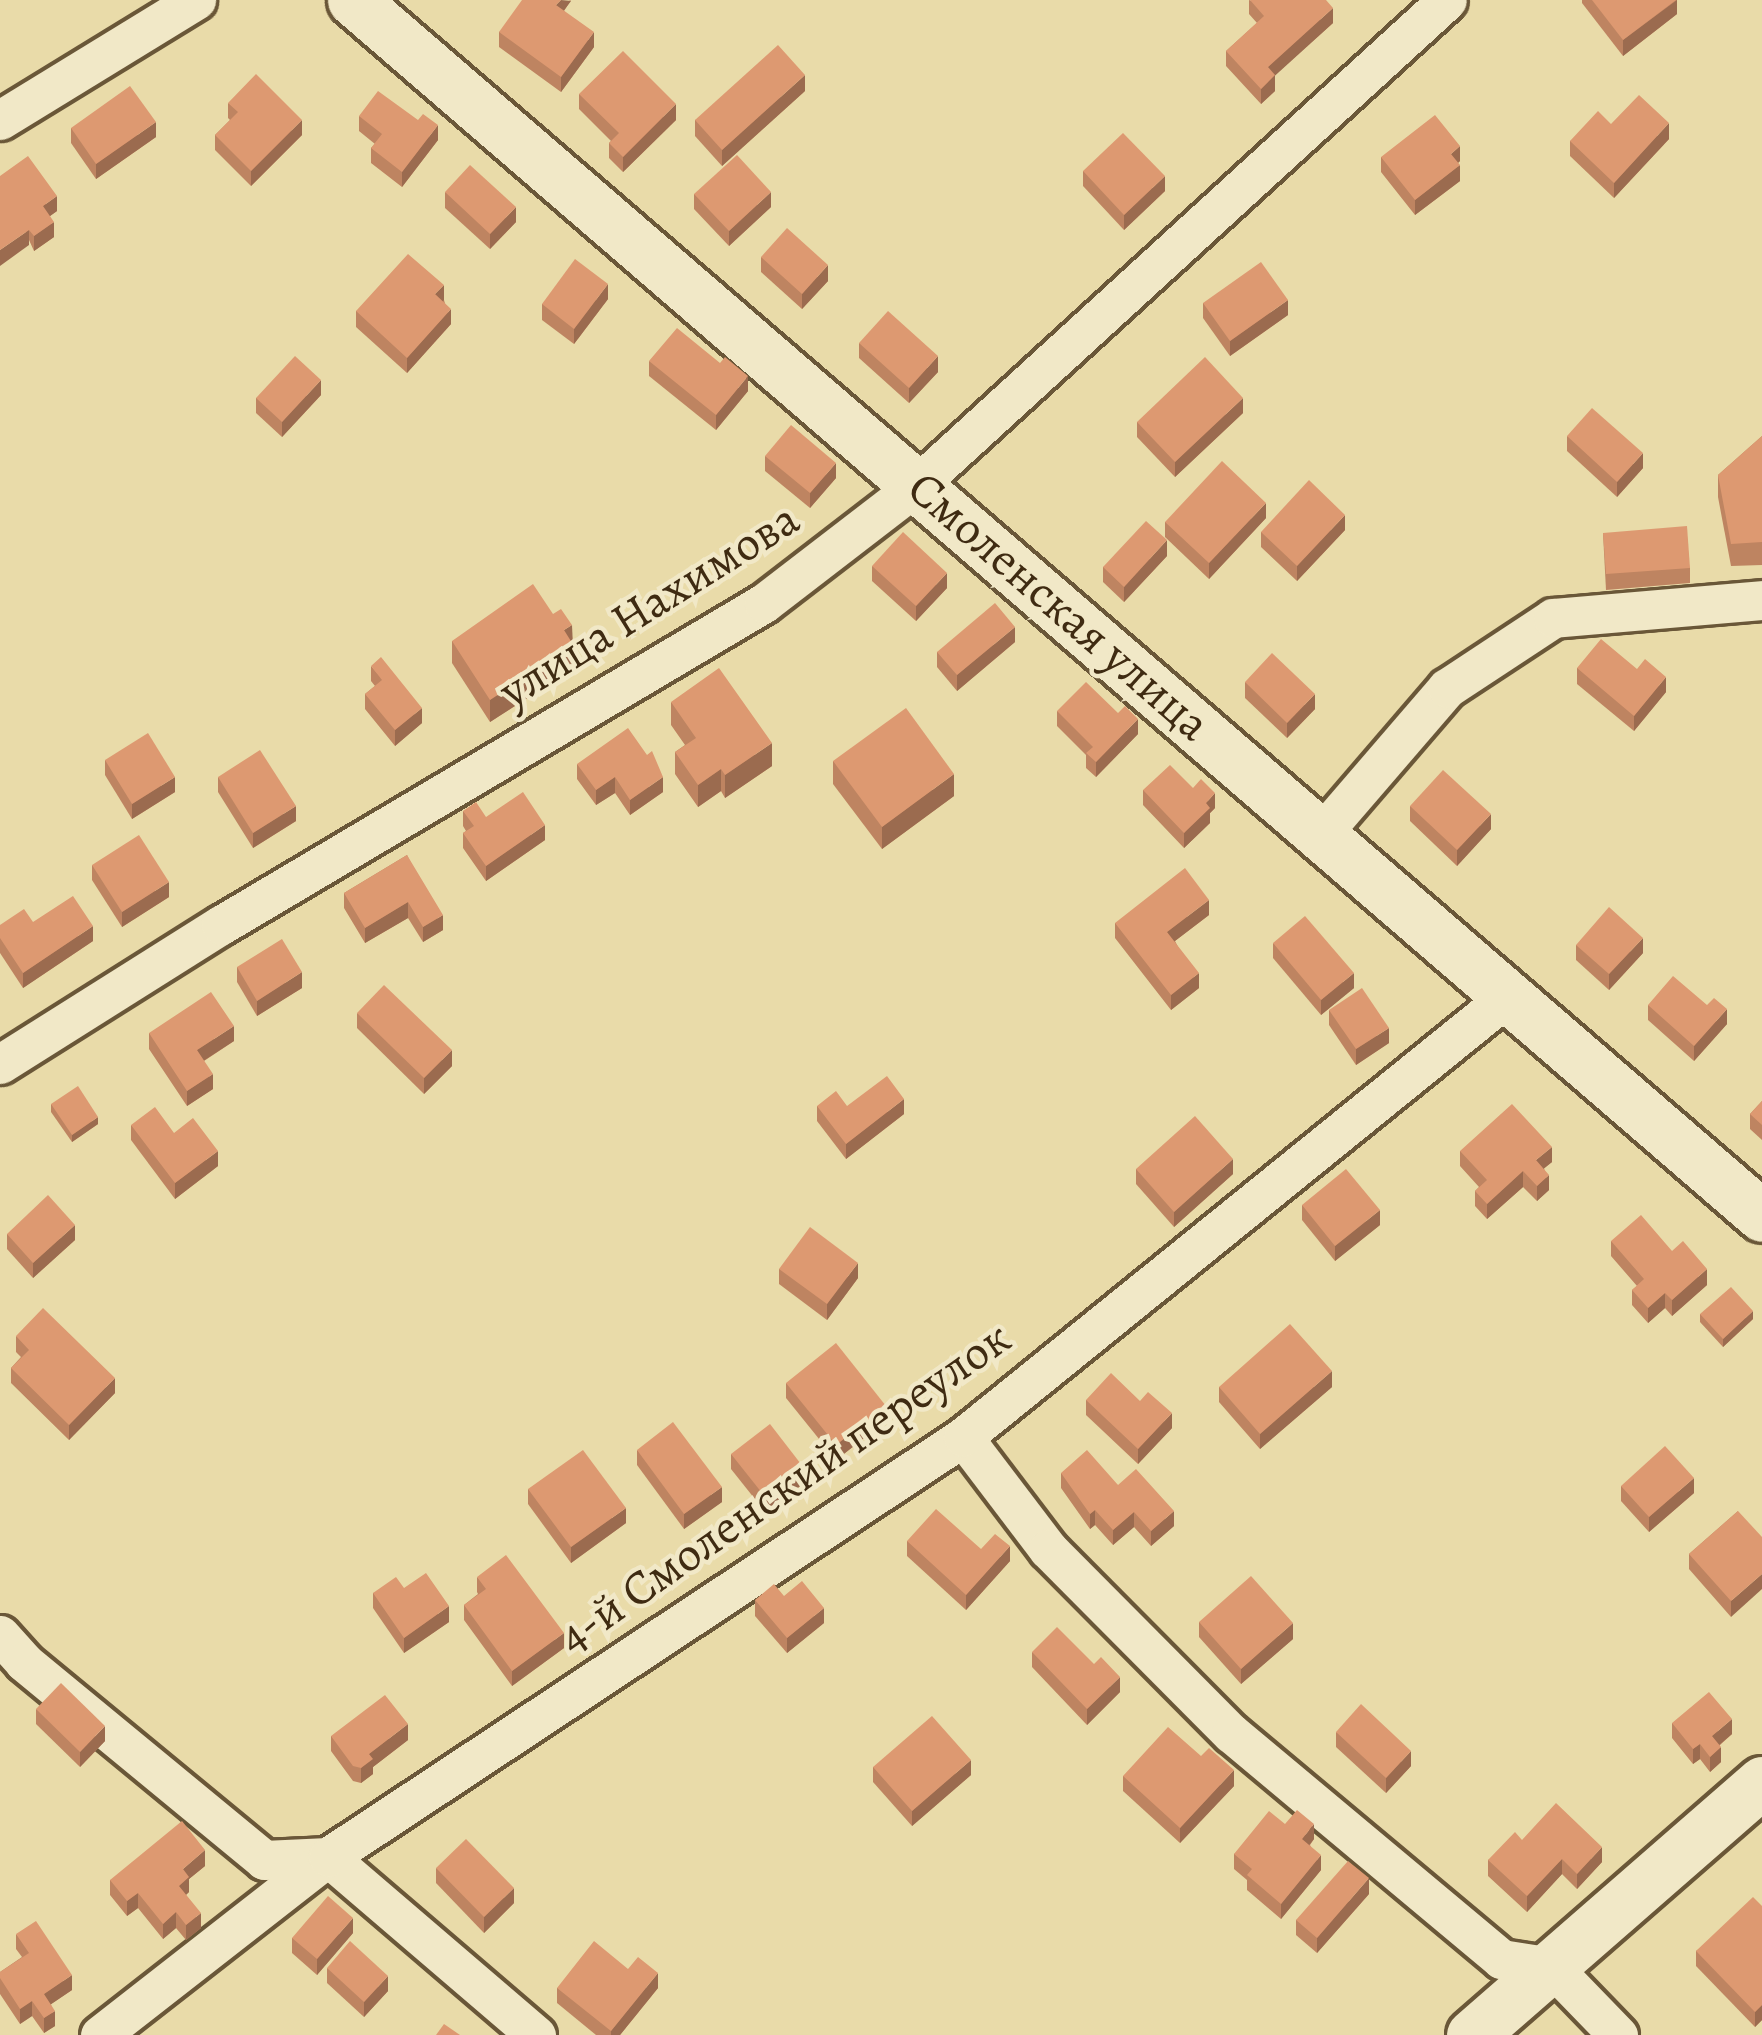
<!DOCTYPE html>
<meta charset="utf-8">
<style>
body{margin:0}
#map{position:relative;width:1762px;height:2035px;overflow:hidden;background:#e9dba9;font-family:Alegreya,serif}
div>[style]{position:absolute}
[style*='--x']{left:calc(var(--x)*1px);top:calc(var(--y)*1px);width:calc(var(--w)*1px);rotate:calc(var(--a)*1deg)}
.roads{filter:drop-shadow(3px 0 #6a5738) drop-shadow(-3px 0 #6a5738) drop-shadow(0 3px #6a5738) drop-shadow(0 -3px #6a5738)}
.minor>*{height:39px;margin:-19.5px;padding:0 19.5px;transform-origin:19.5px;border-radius:19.5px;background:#f1e8c7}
.tertiary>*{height:51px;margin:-25.5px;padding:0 25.5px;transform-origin:25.5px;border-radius:25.5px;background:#f1e8c7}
.wall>*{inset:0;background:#be8461}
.shaded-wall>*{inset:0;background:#9b6b4f}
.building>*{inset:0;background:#dd9971}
span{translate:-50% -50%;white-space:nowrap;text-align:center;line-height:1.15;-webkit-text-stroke:9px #f1e8c7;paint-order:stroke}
.street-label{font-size:48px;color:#3f2b12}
</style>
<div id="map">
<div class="roads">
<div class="minor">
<div style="--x:0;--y:120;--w:230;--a:-31.5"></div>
<div style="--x:1323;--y:832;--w:190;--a:-49.3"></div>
<div style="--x:1447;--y:688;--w:127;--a:-33.4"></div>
<div style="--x:1553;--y:618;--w:210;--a:-4.9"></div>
<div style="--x:0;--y:1064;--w:261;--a:-32.2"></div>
<div style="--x:221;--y:925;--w:631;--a:-30.67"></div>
<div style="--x:764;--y:603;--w:193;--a:-37.6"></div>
<div style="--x:917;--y:485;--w:718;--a:-42.46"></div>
<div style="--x:963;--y:1437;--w:141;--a:52.8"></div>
<div style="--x:1048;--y:1549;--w:260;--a:45.2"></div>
<div style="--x:1231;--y:1733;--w:352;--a:39.9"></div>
<div style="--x:1501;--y:1959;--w:52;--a:8.9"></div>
<div style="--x:1552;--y:1967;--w:95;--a:45.9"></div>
<div style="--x:0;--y:1635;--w:36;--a:48"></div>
<div style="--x:24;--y:1662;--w:311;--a:39.5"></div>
<div style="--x:264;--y:1860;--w:64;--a:-2.7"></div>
<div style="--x:328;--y:1857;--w:274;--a:40.6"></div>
<div style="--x:100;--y:2035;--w:289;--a:-38"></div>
<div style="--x:328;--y:1857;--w:761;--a:-33.48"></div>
<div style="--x:963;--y:1437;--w:700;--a:-38.97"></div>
</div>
<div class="tertiary">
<div style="--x:353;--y:0;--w:1861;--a:40.79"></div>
<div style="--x:1472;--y:2035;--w:385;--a:-41.1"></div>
</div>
</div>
<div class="wall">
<div style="clip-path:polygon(571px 0,564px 11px,594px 47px,561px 92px,499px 47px,499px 32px)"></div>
<div style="clip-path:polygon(1249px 0,1333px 23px,1275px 75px,1275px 91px,1261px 104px,1226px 66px,1226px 51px,1257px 23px,1249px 14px)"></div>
<div style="clip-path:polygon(1582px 0,1677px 0,1677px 14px,1623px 56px,1582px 3px)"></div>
<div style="clip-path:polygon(805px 91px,722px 166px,695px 136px,695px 120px)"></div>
<div style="clip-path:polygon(579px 94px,676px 120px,623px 172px,609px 158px,609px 143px,611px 141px,579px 109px)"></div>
<div style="clip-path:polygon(228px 103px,302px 135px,251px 186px,215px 150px,215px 135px,230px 120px,228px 118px)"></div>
<div style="clip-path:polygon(359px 116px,438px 140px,402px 187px,371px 163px,371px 148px,375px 144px,359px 131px)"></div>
<div style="clip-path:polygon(1611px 124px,1669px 139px,1614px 198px,1570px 156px,1570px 141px)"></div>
<div style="clip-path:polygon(71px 128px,156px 137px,96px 179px,71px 143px)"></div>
<div style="clip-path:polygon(1381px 157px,1460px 161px,1458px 163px,1460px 181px,1415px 215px,1381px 172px)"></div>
<div style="clip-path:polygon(1083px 171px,1165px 191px,1124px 230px,1083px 186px)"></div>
<div style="clip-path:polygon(0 176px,57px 211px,50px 216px,54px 237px,34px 251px)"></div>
<div style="clip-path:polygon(445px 192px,516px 222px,490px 249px,445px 208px)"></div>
<div style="clip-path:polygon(694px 194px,771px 207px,729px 246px,694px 209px)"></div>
<div style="clip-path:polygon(761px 257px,828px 281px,802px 309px,761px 272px)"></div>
<div style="clip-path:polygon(608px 299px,574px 344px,542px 320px,542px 304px)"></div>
<div style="clip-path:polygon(444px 300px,451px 324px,407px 373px,356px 327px,356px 311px)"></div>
<div style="clip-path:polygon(1203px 303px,1288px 315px,1230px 356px,1203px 318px)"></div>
<div style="clip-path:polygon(859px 343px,938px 372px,909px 403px,859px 358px)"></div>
<div style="clip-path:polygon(649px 361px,748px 391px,716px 430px,649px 376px)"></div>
<div style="clip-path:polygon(321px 395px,282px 437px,256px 413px,256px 398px)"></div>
<div style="clip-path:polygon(1243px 413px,1175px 477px,1137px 437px,1137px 422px)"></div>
<div style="clip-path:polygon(1567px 436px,1643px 468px,1617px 497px,1567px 451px)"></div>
<div style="clip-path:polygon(1762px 436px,1762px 565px,1731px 566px,1718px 497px,1718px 475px)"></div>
<div style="clip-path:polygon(765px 456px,836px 478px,810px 508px,765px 471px)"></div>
<div style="clip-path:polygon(1266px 518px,1209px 579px,1165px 537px,1165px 522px)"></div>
<div style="clip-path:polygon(1345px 530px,1297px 581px,1261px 547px,1261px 532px)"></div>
<div style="clip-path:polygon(1603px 533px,1690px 568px,1690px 583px,1606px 590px)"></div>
<div style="clip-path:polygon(1167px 556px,1124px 602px,1103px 582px,1103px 567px)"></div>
<div style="clip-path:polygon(872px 566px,947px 588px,916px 621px,872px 581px)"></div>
<div style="clip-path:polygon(452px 641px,572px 643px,574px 668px,490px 722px,452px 663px)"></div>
<div style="clip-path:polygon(1015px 642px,957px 691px,937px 667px,937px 652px)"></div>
<div style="clip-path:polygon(371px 666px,422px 723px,395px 746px,365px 709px,365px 694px,375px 686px,371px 681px)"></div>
<div style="clip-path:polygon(1577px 668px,1637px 669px,1666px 692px,1634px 731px,1577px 684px)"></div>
<div style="clip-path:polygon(1245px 682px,1315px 709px,1287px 738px,1245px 698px)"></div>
<div style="clip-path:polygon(671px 702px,772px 766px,725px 798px,721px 791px,698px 807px,675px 774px,675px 752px,685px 745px,671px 725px)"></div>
<div style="clip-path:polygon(1057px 711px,1138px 734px,1096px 777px,1086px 768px,1086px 755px,1057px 726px)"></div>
<div style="clip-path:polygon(105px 760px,175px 792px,132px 819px,105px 775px)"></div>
<div style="clip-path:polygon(833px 761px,954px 796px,882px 849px,833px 784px)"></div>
<div style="clip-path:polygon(577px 764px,663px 792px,630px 815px,615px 793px,596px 805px,577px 779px)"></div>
<div style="clip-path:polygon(218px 777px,296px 821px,253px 848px,218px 792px)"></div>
<div style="clip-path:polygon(1193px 788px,1215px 808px,1210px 813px,1210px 823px,1184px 848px,1143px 805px,1143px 790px)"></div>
<div style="clip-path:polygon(1410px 806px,1491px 829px,1457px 866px,1410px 821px)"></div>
<div style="clip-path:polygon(463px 811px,545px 840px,486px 881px,463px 848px,463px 833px,466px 831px,463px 826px)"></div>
<div style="clip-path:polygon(407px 855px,443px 930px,423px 942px,408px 918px,365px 943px,344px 908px,344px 893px)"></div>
<div style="clip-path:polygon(92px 865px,169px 897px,122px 927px,92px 880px)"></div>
<div style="clip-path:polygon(1209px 915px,1175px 941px,1199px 988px,1171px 1010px,1115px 938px,1115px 923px)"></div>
<div style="clip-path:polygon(33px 922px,93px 941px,23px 988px,0 953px,0 925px)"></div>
<div style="clip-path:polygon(1273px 943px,1354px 988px,1321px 1015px,1273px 958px)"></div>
<div style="clip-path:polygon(1576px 945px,1643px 953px,1609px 990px,1576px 960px)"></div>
<div style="clip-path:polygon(237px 967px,302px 988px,257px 1016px,237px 982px)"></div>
<div style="clip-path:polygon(1648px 1005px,1727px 1024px,1694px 1061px,1648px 1020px)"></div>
<div style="clip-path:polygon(1329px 1010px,1389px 1043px,1356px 1065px,1329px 1025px)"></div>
<div style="clip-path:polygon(357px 1013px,452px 1066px,424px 1094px,357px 1028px)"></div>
<div style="clip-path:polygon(149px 1033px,234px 1041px,204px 1061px,213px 1089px,187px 1106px,149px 1049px)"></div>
<div style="clip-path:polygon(1762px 1101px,1762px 1140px,1750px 1129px,1750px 1114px)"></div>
<div style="clip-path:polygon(51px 1104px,98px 1124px,72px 1142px,51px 1112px)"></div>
<div style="clip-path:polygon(817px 1106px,847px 1106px,904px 1114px,846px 1159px,817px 1121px)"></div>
<div style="clip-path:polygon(131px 1125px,218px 1166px,175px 1199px,131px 1140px)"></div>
<div style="clip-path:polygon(1460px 1151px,1552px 1162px,1544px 1168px,1549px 1190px,1537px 1201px,1523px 1187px,1487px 1219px,1475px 1206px,1475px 1191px,1479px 1187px,1460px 1166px)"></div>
<div style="clip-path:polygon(1136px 1169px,1233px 1174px,1174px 1227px,1136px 1184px)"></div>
<div style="clip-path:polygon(1302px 1205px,1380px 1225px,1335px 1261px,1302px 1220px)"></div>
<div style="clip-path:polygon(7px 1234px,75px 1240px,33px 1278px,7px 1249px)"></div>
<div style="clip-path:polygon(1611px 1241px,1672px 1251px,1707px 1285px,1672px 1316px,1665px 1308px,1648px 1323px,1632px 1305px,1632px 1290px,1637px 1286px,1611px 1256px)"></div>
<div style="clip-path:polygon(779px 1269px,858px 1278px,827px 1320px,779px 1284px)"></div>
<div style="clip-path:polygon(1700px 1314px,1753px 1319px,1723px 1347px,1700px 1322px)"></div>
<div style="clip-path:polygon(16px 1336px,115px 1393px,69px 1440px,11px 1383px,11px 1368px,21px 1357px,16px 1352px)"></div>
<div style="clip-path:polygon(786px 1383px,886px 1421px,836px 1460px,786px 1398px)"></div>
<div style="clip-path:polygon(1219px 1387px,1332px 1387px,1260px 1449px,1219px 1402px)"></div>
<div style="clip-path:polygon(1086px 1400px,1140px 1401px,1172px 1428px,1138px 1464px,1086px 1415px)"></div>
<div style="clip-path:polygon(637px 1450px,722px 1502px,684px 1529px,637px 1465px)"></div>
<div style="clip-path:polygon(731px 1454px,804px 1483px,766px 1513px,731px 1469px)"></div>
<div style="clip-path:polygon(1061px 1473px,1118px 1485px,1174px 1526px,1151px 1546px,1134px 1527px,1113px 1545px,1095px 1525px,1090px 1529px,1061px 1488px)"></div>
<div style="clip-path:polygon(1621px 1486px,1694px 1493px,1649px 1532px,1621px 1501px)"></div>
<div style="clip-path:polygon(528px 1489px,626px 1523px,571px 1563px,528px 1504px)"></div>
<div style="clip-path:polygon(1738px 1511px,1731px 1617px,1689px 1569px,1689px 1554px)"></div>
<div style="clip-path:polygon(907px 1541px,981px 1549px,1010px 1561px,966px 1610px,907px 1556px)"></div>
<div style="clip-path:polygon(477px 1577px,564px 1648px,512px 1686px,464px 1620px,464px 1605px,478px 1594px,477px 1592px)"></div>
<div style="clip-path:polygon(404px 1588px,449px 1622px,404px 1653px,373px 1608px,373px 1593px)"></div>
<div style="clip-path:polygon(784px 1596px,824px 1623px,787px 1653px,755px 1616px,755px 1600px)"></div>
<div style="clip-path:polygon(1199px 1622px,1293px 1639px,1241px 1684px,1199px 1637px)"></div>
<div style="clip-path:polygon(1032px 1652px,1120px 1692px,1087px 1725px,1032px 1667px)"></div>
<div style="clip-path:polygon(36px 1709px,105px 1741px,80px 1767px,36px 1724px)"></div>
<div style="clip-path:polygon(1672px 1723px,1732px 1734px,1720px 1745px,1721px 1762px,1710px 1772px,1700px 1759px,1693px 1764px,1672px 1738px)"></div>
<div style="clip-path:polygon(1336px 1732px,1411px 1766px,1386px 1793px,1336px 1747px)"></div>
<div style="clip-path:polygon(331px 1736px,408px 1740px,373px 1767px,373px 1774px,361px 1783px,353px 1781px,331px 1751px)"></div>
<div style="clip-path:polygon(873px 1767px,971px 1775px,912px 1826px,873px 1782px)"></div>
<div style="clip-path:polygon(1123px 1776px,1234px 1786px,1180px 1843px,1123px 1791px)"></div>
<div style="clip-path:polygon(1285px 1824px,1314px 1839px,1310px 1845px,1321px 1870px,1281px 1919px,1247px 1890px,1247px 1880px,1234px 1869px,1234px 1854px)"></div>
<div style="clip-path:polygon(1522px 1840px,1602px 1862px,1577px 1889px,1562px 1874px,1527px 1912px,1488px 1876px,1488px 1860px)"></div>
<div style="clip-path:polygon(205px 1866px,189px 1879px,189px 1892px,186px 1895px,201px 1928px,186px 1940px,176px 1928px,163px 1939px,138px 1908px,127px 1916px,110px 1895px,110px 1880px)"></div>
<div style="clip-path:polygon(436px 1868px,514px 1903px,484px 1933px,436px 1883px)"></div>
<div style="clip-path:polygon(1369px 1894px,1317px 1953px,1296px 1935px,1296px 1920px)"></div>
<div style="clip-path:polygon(1762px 1906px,1762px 2020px,1755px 2027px,1696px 1966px,1696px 1951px)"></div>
<div style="clip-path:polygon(353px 1933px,317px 1975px,292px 1953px,292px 1938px)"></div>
<div style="clip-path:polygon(16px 1934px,72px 1990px,51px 2004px,55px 2026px,44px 2033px,32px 2016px,20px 2024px,0 1994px,0 1972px,22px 1957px,16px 1949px)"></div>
<div style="clip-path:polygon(327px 1968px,388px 1991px,364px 2017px,327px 1983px)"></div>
<div style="clip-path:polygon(557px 1988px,658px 1988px,620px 2035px,596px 2035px,557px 2003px)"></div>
</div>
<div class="shaded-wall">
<div style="clip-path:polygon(561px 0,571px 1px,556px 21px,556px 5px)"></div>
<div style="clip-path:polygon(1677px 0,1677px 14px,1623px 56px,1623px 40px)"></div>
<div style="clip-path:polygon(1333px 8px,1333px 23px,1268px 82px,1268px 67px)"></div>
<div style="clip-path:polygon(594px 32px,594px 47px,561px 92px,561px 77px)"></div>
<div style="clip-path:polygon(805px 75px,805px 91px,722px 166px,722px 150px)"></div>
<div style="clip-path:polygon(1275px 75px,1275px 91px,1261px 104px,1261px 89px)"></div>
<div style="clip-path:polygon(676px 104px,676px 120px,623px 172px,623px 157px)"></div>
<div style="clip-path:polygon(302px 120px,302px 135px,251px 186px,251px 171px)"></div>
<div style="clip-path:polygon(156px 122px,156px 137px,96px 179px,96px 164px)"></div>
<div style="clip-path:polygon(1669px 123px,1669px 139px,1614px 198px,1614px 183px)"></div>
<div style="clip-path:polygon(438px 125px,438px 140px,402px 187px,402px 172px)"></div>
<div style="clip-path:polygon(1460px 146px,1460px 161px,1451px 169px,1451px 154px)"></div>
<div style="clip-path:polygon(1460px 165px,1460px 181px,1415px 215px,1415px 200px)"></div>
<div style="clip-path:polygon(1165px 176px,1165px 191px,1124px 230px,1124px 215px)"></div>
<div style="clip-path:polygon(771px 192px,771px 207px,729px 246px,729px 231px)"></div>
<div style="clip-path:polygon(57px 196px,57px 211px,43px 221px,43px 206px)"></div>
<div style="clip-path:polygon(516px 207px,516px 222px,490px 249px,490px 234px)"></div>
<div style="clip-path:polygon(54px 222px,54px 237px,34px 251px,34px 236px)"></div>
<div style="clip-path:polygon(29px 230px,29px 245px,0 266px,0 250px)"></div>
<div style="clip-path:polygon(828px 265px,828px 281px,802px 309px,802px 294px)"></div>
<div style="clip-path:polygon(608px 284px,608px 299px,574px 344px,574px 329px)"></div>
<div style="clip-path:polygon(444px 285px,444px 300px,435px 310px,435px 294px)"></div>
<div style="clip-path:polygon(1288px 300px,1288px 315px,1230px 356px,1230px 341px)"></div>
<div style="clip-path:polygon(451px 309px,451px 324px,407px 373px,407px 358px)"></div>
<div style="clip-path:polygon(938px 356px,938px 372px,909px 403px,909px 388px)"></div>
<div style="clip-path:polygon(748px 376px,748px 391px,716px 430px,716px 415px)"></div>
<div style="clip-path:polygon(321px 380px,321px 395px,282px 437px,282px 422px)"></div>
<div style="clip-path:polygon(1243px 398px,1243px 413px,1175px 477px,1175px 462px)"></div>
<div style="clip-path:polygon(1643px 453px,1643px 468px,1617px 497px,1617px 482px)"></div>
<div style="clip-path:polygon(836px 463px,836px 478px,810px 508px,810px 493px)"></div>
<div style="clip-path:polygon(1266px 503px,1266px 518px,1209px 579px,1209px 563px)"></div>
<div style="clip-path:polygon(1345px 515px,1345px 530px,1297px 581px,1297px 566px)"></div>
<div style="clip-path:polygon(1167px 540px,1167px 556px,1124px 602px,1124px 587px)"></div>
<div style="clip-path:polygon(947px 573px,947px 588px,916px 621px,916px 606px)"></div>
<div style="clip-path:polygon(572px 625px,574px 668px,490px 722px,490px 700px,564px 630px)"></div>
<div style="clip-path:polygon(1015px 627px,1015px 642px,957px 691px,957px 675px)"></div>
<div style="clip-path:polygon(1666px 677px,1666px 692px,1634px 731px,1634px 716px)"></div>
<div style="clip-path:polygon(1315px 694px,1315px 709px,1287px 738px,1287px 723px)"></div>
<div style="clip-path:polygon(422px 708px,422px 723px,395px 746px,395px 730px)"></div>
<div style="clip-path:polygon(1138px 719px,1138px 734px,1096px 777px,1096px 762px)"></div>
<div style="clip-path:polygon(772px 743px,772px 766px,725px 798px,725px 775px)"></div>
<div style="clip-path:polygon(721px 769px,721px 791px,698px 807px,698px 785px)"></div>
<div style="clip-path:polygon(954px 774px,954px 796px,882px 849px,882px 827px)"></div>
<div style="clip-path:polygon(175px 777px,175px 792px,132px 819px,132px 804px)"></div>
<div style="clip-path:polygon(615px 777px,615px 793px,596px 805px,596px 790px)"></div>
<div style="clip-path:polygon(663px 777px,663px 792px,630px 815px,630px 800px)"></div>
<div style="clip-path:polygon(1215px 793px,1215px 808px,1210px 813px,1210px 823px,1184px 848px,1184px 833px,1206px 803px)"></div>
<div style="clip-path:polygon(296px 806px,296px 821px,253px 848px,253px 833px)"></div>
<div style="clip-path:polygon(1491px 814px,1491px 829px,1457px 866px,1457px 850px)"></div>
<div style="clip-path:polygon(545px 825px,545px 840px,486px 881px,486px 866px)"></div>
<div style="clip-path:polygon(169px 882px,169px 897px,122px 927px,122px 912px)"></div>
<div style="clip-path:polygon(1209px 900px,1209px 915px,1167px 947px,1167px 932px)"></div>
<div style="clip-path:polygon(408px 902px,408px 918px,365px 943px,365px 928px)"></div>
<div style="clip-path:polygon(443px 915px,443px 930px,423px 942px,423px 927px)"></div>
<div style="clip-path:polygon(93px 926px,93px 941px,23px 988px,23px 973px)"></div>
<div style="clip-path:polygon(1643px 938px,1643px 953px,1609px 990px,1609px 974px)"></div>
<div style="clip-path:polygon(302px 972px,302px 988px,257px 1016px,257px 1001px)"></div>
<div style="clip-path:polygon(1199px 973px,1199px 988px,1171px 1010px,1171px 995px)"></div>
<div style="clip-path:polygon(1354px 973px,1354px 988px,1321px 1015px,1321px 1000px)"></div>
<div style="clip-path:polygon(1727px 1009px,1727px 1024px,1694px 1061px,1694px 1046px)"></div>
<div style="clip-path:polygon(234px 1026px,234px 1041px,197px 1065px,197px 1050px)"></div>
<div style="clip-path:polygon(1389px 1028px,1389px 1043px,1356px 1065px,1356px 1049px)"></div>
<div style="clip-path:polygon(452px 1050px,452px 1066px,424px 1094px,424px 1078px)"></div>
<div style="clip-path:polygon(213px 1074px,213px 1089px,187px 1106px,187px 1091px)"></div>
<div style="clip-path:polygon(904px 1099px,904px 1114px,846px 1159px,846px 1144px)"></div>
<div style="clip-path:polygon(98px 1117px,98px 1124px,72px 1142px,72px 1135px)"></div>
<div style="clip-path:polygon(1552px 1147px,1552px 1162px,1536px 1175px,1536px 1160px)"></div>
<div style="clip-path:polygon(218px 1151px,218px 1166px,175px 1199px,175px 1183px)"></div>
<div style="clip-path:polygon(1233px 1159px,1233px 1174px,1174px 1227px,1174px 1212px)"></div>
<div style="clip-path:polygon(1523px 1171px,1523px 1187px,1487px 1219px,1487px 1204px)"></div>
<div style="clip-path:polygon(1549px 1175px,1549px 1190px,1537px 1201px,1537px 1186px)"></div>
<div style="clip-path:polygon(1380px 1210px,1380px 1225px,1335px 1261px,1335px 1246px)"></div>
<div style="clip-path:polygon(75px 1225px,75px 1240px,33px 1278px,33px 1263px)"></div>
<div style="clip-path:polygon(858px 1263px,858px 1278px,827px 1320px,827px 1304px)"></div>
<div style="clip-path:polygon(1707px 1269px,1707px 1285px,1672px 1316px,1672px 1300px)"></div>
<div style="clip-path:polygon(1665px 1293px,1665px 1308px,1648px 1323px,1648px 1308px)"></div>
<div style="clip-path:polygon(1753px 1311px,1753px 1319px,1723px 1347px,1723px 1339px)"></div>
<div style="clip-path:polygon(1332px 1371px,1332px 1387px,1260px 1449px,1260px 1434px)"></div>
<div style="clip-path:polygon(115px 1378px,115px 1393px,69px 1440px,69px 1425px)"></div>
<div style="clip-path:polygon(886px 1406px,886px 1421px,836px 1460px,836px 1445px)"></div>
<div style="clip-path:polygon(1172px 1413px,1172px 1428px,1138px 1464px,1138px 1449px)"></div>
<div style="clip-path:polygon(804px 1468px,804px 1483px,766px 1513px,766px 1498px)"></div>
<div style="clip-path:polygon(1694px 1478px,1694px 1493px,1649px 1532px,1649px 1517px)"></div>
<div style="clip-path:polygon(722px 1487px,722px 1502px,684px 1529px,684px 1514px)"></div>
<div style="clip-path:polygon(626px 1508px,626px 1523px,571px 1563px,571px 1547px)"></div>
<div style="clip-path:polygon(1095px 1510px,1095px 1525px,1090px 1529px,1090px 1514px)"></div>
<div style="clip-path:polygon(1174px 1511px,1174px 1526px,1151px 1546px,1151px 1531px)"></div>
<div style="clip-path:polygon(1134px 1512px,1134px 1527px,1113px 1545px,1113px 1530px)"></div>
<div style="clip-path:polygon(1010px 1546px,1010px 1561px,966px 1610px,966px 1595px)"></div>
<div style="clip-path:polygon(1762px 1574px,1762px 1589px,1731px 1617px,1731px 1601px)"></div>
<div style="clip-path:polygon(449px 1606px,449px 1622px,404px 1653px,404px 1638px)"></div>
<div style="clip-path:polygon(824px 1608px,824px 1623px,787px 1653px,787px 1638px)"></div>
<div style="clip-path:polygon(1293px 1623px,1293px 1639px,1241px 1684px,1241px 1669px)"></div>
<div style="clip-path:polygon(564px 1633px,564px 1648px,512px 1686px,512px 1671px)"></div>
<div style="clip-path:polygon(1120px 1677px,1120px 1692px,1087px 1725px,1087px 1709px)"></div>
<div style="clip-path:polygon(1732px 1719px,1732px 1734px,1712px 1751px,1712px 1736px)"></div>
<div style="clip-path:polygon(408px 1724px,408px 1740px,373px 1767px,373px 1774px,361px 1783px,361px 1768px,369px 1754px)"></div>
<div style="clip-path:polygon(105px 1726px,105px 1741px,80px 1767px,80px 1752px)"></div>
<div style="clip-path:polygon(1700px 1744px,1700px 1759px,1693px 1764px,1693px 1749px)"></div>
<div style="clip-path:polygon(1721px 1747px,1721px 1762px,1710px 1772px,1710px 1757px)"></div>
<div style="clip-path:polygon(1411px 1751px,1411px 1766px,1386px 1793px,1386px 1778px)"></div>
<div style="clip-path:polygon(971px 1760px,971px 1775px,912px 1826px,912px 1811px)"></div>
<div style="clip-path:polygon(1234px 1770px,1234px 1786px,1180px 1843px,1180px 1828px)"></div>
<div style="clip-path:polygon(1314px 1824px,1314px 1839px,1302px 1854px,1302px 1839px)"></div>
<div style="clip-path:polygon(1602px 1847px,1602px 1862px,1577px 1889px,1577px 1874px)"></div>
<div style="clip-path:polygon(205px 1850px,205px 1866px,189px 1879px,189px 1892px,179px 1901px,179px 1886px,183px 1869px)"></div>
<div style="clip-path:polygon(1321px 1855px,1321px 1870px,1281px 1919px,1281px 1904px)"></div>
<div style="clip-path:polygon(1562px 1859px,1562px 1874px,1527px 1912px,1527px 1896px)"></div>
<div style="clip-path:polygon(1369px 1878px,1369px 1894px,1317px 1953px,1317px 1938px)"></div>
<div style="clip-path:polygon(514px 1888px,514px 1903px,484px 1933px,484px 1917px)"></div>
<div style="clip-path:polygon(138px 1893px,138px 1908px,127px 1916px,127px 1901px)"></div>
<div style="clip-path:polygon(176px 1912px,176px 1928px,163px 1939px,163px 1924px)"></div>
<div style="clip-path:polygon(201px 1913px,201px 1928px,186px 1940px,186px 1925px)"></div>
<div style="clip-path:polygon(353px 1918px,353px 1933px,317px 1975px,317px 1959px)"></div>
<div style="clip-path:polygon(658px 1973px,658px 1988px,620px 2035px,611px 2035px,611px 2031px)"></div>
<div style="clip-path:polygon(72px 1975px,72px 1990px,44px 2009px,44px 1994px)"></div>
<div style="clip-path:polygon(388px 1976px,388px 1991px,364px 2017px,364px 2002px)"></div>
<div style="clip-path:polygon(32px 2001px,32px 2016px,20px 2024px,20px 2009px)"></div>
<div style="clip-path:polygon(1762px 2005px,1762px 2020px,1755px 2027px,1755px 2012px)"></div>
<div style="clip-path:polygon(55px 2011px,55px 2026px,44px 2033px,44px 2018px)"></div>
</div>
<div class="building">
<div style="clip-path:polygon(522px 0,561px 0,556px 5px,594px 32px,561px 77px,499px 32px)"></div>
<div style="clip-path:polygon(1250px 0,1326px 0,1333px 8px,1268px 67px,1275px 75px,1261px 89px,1226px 51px,1264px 16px)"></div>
<div style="clip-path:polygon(1592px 0,1676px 0,1623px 40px)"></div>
<div style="clip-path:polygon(778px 45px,805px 75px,722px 150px,695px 120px)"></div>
<div style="clip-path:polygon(623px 51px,676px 104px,623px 157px,609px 143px,619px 133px,579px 94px)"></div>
<div style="clip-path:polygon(256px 74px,302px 120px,251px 171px,215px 135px,238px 112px,228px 103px)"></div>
<div style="clip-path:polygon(130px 86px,156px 122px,96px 164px,71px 128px)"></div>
<div style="clip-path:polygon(378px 91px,418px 120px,423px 114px,438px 125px,402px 172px,371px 148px,382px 134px,359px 116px)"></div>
<div style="clip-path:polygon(1639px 95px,1669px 123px,1614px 183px,1570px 141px,1598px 111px,1611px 124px)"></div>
<div style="clip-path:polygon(1435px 115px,1460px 146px,1451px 154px,1460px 165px,1415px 200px,1381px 157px)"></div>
<div style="clip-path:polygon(1123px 133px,1165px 176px,1124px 215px,1083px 171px)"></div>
<div style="clip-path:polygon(737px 155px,771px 192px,729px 231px,694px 194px)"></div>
<div style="clip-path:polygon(28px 156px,57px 196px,43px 206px,54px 222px,34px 236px,29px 230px,0 250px,0 176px)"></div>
<div style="clip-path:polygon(470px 165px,516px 207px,490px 234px,445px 192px)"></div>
<div style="clip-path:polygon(787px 228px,828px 265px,802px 294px,761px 257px)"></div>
<div style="clip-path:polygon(408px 254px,444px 285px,435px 294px,451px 309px,407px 358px,356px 311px)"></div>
<div style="clip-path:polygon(575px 259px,608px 284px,574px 329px,542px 304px)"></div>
<div style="clip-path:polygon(1261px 262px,1288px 300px,1230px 341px,1203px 303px)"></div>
<div style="clip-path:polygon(888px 311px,938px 356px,909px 388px,859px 343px)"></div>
<div style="clip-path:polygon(677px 328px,720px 363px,725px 357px,748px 376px,716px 415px,649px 361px)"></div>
<div style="clip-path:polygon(295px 356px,321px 380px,282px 422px,256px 398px)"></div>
<div style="clip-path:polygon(1205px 357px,1243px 398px,1175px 462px,1137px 422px)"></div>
<div style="clip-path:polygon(1592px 408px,1643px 453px,1617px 482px,1567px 436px)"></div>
<div style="clip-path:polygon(791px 425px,836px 463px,810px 493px,765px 456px)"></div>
<div style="clip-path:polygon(1762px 436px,1762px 542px,1731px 544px,1718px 475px)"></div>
<div style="clip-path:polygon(1222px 461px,1266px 503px,1209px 563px,1165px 522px)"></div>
<div style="clip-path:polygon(1309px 480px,1345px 515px,1297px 566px,1261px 532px)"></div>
<div style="clip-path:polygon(1146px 521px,1167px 540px,1124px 587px,1103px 567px)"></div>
<div style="clip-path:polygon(1687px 526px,1690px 568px,1606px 574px,1603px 533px)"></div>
<div style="clip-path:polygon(903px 532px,947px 573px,916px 606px,872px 566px)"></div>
<div style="clip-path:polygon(533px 584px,553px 614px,561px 609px,572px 625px,564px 630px,574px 646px,490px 700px,452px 641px)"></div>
<div style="clip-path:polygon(995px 603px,1015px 627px,957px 675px,937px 652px)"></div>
<div style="clip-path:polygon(1601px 639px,1637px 669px,1645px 659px,1666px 677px,1634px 716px,1577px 668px)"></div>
<div style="clip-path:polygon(1272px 653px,1315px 694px,1287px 723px,1245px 682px)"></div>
<div style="clip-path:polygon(381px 657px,422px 708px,395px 730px,365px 694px,382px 680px,371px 666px)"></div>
<div style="clip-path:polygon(719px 668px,772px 743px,725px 775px,721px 769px,698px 785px,675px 752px,696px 738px,671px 702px)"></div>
<div style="clip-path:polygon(1086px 682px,1118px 713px,1125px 706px,1138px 719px,1096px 762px,1086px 753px,1093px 747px,1057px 711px)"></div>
<div style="clip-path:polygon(906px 708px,954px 774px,882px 827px,833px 761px)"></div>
<div style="clip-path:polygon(628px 728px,647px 755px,652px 751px,663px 777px,630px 800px,615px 777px,596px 790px,577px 764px)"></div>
<div style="clip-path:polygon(148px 733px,175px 777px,132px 804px,105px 760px)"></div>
<div style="clip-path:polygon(260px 750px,296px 806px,253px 833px,218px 777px)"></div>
<div style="clip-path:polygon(1170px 765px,1193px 788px,1201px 779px,1215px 793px,1206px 803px,1210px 808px,1184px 833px,1143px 790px)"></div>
<div style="clip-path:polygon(1443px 770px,1491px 814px,1457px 850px,1410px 806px)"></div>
<div style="clip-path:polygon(523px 792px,545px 825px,486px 866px,463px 833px,474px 826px,463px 811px,476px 802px,486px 817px)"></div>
<div style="clip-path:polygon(139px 835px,169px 882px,122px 912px,92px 865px)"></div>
<div style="clip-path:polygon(407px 855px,443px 915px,423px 927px,408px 902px,365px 928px,344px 893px)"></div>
<div style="clip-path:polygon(1185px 868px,1209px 900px,1167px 932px,1199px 973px,1171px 995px,1115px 923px)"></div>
<div style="clip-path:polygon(73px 896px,93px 926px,23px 973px,0 938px,0 925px,24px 909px,33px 922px)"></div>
<div style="clip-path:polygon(1609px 907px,1643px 938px,1609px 974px,1576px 945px)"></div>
<div style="clip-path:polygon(1305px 916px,1354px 973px,1321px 1000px,1273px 943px)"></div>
<div style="clip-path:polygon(282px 939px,302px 972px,257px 1001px,237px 967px)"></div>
<div style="clip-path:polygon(1673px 976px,1707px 1005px,1714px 998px,1727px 1009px,1694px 1046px,1648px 1005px)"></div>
<div style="clip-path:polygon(384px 985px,452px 1050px,424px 1078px,357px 1013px)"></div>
<div style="clip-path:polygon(1362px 988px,1389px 1028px,1356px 1049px,1329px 1010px)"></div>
<div style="clip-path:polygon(211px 992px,234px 1026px,197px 1050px,213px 1074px,187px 1091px,149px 1033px)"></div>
<div style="clip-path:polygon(887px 1076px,904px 1099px,846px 1144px,817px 1106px,836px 1091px,847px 1106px)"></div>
<div style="clip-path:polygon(78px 1086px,98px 1117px,72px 1135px,51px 1104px)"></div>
<div style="clip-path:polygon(1762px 1101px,1762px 1125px,1750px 1114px)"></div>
<div style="clip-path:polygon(1512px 1104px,1552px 1147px,1536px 1160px,1549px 1175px,1537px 1186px,1523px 1171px,1487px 1204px,1475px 1191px,1487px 1180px,1460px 1151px)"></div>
<div style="clip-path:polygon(155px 1107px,174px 1133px,193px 1118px,218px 1151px,175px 1183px,131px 1125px)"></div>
<div style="clip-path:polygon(1195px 1116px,1233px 1159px,1174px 1212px,1136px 1169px)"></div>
<div style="clip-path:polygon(1346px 1169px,1380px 1210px,1335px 1246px,1302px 1205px)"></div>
<div style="clip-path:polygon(48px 1195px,75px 1225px,33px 1263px,7px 1234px)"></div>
<div style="clip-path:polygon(1641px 1215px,1672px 1251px,1683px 1241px,1707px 1269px,1672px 1300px,1665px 1293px,1648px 1308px,1632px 1290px,1644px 1279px,1611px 1241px)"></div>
<div style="clip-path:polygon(810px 1227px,858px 1263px,827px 1304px,779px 1269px)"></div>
<div style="clip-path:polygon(1731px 1287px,1753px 1311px,1723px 1339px,1700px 1314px)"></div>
<div style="clip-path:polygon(43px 1308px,115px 1378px,69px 1425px,11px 1368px,29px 1350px,16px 1336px)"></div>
<div style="clip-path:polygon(1290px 1324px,1332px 1371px,1260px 1434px,1219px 1387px)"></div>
<div style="clip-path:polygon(836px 1343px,886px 1406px,836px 1445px,786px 1383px)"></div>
<div style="clip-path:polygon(1111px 1373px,1140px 1401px,1148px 1392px,1172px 1413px,1138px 1449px,1086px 1400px)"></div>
<div style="clip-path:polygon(673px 1422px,722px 1487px,684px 1514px,637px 1450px)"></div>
<div style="clip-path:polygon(770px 1424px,804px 1468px,766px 1498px,731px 1454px)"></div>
<div style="clip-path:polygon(1665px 1446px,1694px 1478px,1649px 1517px,1621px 1486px)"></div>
<div style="clip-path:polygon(583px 1450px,626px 1508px,571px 1547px,528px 1489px)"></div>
<div style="clip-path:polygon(1087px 1450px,1118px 1485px,1136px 1469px,1174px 1511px,1151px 1531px,1134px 1512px,1113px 1530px,1095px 1510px,1090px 1514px,1061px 1473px)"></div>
<div style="clip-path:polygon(936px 1509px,981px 1549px,995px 1534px,1010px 1546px,966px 1595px,907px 1541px)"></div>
<div style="clip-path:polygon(1738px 1511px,1762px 1537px,1762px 1574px,1731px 1601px,1689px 1554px)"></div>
<div style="clip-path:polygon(506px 1555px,564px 1633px,512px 1671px,464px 1605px,486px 1589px,477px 1577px)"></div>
<div style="clip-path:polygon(426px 1573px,449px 1606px,404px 1638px,373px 1593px,396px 1577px,404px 1588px)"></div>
<div style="clip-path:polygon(1251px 1576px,1293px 1623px,1241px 1669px,1199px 1622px)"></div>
<div style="clip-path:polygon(802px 1581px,824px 1608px,787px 1638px,755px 1600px,774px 1584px,784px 1596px)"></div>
<div style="clip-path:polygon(1057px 1627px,1094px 1664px,1101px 1657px,1120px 1677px,1087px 1709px,1032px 1652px)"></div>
<div style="clip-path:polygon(61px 1683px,105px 1726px,80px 1752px,36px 1709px)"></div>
<div style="clip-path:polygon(1709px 1692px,1732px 1719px,1712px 1736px,1721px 1747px,1710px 1757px,1700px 1744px,1693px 1749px,1672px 1723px)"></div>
<div style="clip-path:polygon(385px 1695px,408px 1724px,369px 1754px,373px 1759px,361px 1768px,353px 1766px,331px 1736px)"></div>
<div style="clip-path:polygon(1361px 1704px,1411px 1751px,1386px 1778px,1336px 1732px)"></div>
<div style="clip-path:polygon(932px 1716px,971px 1760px,912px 1811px,873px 1767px)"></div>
<div style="clip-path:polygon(1168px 1727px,1201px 1756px,1209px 1748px,1234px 1770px,1180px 1828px,1123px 1776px)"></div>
<div style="clip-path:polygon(1556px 1803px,1602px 1847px,1577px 1874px,1562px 1859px,1527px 1896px,1488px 1860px,1515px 1832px,1522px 1840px)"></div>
<div style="clip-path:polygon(1297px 1810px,1314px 1824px,1302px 1839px,1321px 1855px,1281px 1904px,1247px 1875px,1252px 1869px,1234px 1854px,1269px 1811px,1285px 1824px)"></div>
<div style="clip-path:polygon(182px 1821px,205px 1850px,183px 1869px,189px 1877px,179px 1886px,201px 1913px,186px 1925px,176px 1912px,163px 1924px,138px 1893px,127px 1901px,110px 1880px)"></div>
<div style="clip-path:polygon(466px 1839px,514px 1888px,484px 1917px,436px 1868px)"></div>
<div style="clip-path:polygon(1348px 1861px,1369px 1878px,1317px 1938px,1296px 1920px)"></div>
<div style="clip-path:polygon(328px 1896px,353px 1918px,317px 1959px,292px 1938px)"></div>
<div style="clip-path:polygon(1753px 1897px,1762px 1906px,1762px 2005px,1755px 2012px,1696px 1951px)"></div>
<div style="clip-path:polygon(36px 1921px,72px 1975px,44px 1994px,55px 2011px,44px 2018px,32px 2001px,20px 2009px,0 1978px,0 1972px,29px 1953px,16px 1934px)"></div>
<div style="clip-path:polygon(350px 1941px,388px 1976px,364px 2002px,327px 1968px)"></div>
<div style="clip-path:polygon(594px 1941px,628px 1969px,638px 1957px,658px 1973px,611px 2031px,557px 1988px)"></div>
<div style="clip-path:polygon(444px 2024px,460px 2035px,436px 2035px)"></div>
</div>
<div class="street-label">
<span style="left:649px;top:605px;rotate:-32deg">улица Нахимова</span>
<span style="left:1059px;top:606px;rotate:41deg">Смоленская улица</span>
<span style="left:784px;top:1487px;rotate:-35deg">4-й Смоленский переулок</span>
</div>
</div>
